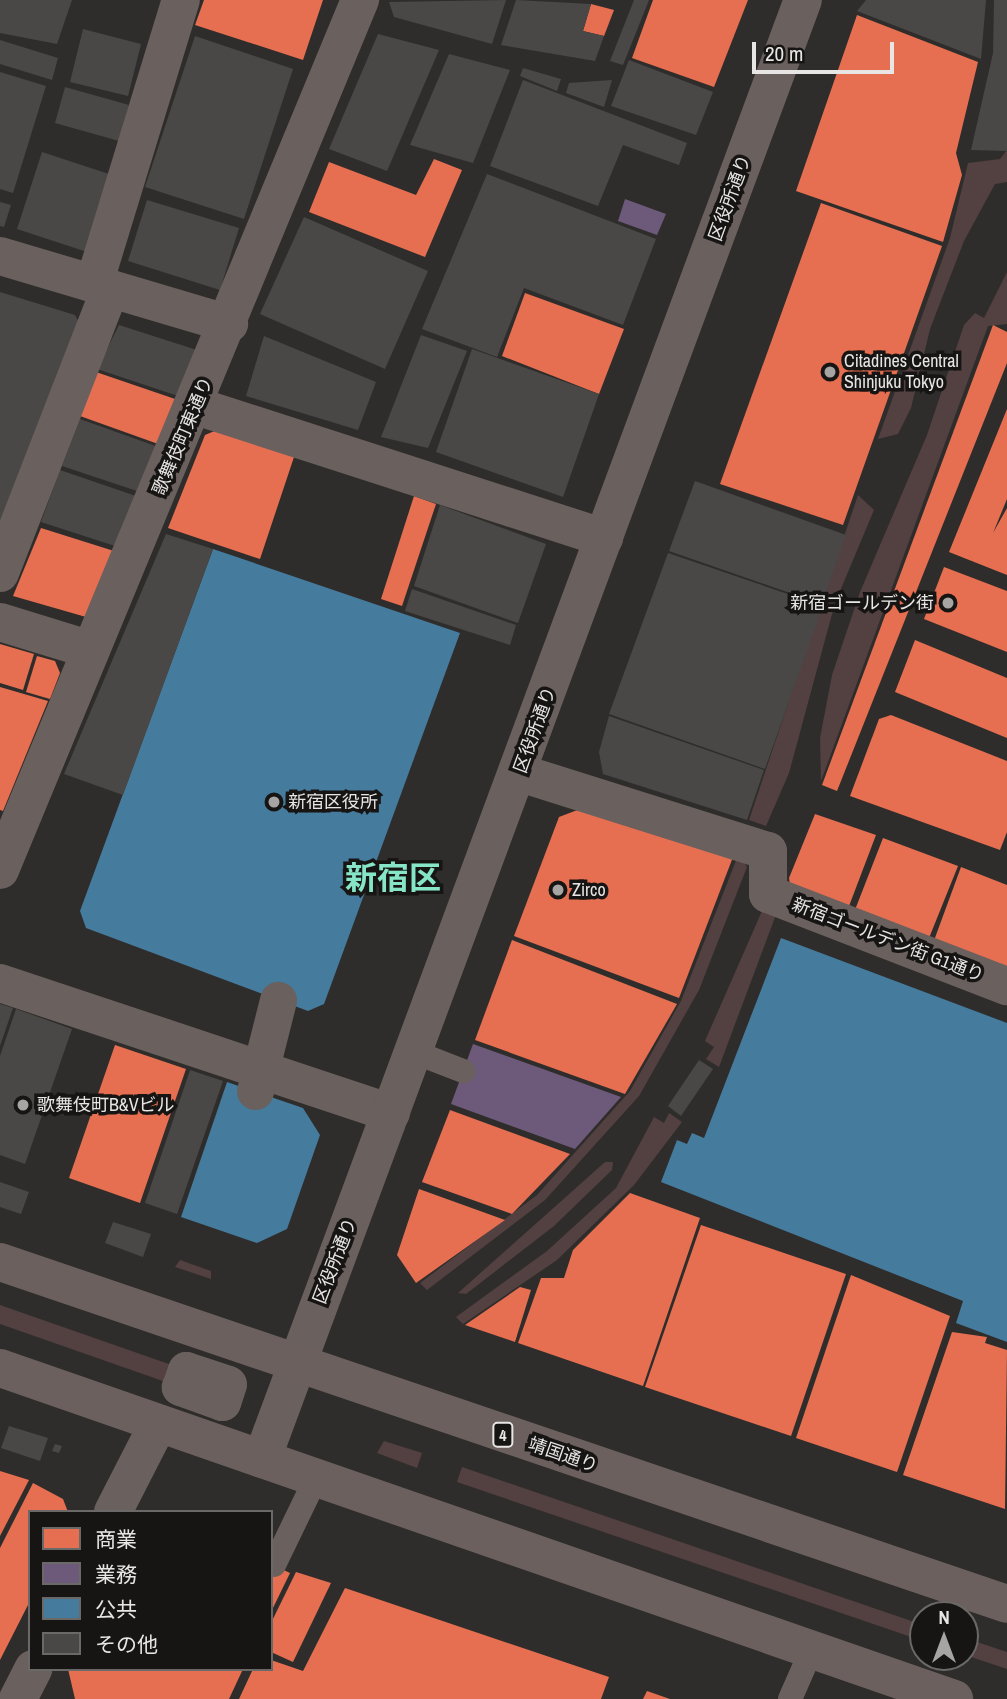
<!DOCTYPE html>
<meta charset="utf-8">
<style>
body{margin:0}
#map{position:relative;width:1007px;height:1699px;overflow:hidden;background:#2f2d2b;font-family:"Archivo Narrow","Noto Sans JP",sans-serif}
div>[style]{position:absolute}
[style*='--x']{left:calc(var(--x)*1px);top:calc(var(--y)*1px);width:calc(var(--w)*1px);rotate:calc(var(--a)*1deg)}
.green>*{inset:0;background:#534041}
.shops>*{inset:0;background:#e76f51}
.offices>*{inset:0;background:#6d597a}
.public>*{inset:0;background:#457b9d}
.building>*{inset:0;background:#494846}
.service>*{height:24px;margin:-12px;padding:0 12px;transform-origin:12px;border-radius:12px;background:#6a605d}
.pedestrian>*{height:37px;margin:-18.5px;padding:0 18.5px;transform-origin:18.5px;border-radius:18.5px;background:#6a605d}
.minor>*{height:38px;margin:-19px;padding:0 19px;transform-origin:19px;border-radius:19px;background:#6a605d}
.tertiary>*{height:38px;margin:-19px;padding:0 19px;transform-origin:19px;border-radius:19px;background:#6a605d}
.primary>*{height:38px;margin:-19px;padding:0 19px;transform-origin:19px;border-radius:19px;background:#6b605d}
.pedestrian-bridge>*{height:37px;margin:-18.5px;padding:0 18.5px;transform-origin:18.5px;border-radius:18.5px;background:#6a605d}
.dots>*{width:19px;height:19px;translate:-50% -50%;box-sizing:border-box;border:4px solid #171514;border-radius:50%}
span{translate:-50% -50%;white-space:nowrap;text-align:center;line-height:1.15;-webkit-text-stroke:7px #171514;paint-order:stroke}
.shield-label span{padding:2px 5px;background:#171514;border:2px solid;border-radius:5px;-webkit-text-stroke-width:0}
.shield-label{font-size:16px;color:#e8e6e4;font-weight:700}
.street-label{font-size:18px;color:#e8e6e4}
.poi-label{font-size:18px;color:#e8e6e4}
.left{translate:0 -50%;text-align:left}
.right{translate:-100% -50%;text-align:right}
.town-label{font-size:32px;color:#87e5c7;font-weight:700}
.legend{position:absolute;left:28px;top:1510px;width:245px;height:161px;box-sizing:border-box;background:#171514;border:2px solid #6b6967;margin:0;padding:9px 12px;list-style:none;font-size:21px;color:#e8e6e4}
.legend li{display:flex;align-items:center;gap:14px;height:35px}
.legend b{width:35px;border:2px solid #6b6967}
.north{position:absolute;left:909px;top:1601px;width:70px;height:70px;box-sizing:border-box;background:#171514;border:2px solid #6b6967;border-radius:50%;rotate:0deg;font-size:19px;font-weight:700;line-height:28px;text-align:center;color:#e8e6e4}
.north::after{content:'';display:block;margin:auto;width:24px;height:32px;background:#a7a5a3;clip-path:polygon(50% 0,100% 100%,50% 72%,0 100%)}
.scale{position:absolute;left:752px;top:42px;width:142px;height:32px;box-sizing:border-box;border:4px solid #e8e6e4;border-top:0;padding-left:9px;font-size:21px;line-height:24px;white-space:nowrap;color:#e8e6e4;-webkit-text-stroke:5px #171514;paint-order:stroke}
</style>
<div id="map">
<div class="green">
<div style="clip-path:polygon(1007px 150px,1007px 182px,995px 184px,964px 241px,930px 329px,911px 408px,898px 434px,878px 439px,950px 238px,968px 163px,1000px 159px)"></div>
<div style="clip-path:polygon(1007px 272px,1007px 324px,988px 326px,821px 781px,820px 738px,832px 675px,860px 592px,927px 435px,964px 325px,975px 313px,984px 318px)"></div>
<div style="clip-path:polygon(858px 495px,874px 510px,835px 603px,789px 773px,766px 826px,749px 820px)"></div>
<div style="clip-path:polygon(739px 853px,747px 867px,699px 990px,639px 1096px,545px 1200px,427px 1290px,420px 1283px,537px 1195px,630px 1091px,681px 1001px)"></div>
<div style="clip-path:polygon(762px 911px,777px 912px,719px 1067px,706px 1059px,714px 1047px,705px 1041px)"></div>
<div style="clip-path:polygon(669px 1113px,682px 1122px,634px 1185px,557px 1260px,463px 1324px,456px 1317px,547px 1251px,616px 1188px,654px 1117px,664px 1123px)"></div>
<div style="clip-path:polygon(605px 1162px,613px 1162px,612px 1170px,554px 1226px,466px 1294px,458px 1293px)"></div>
<div style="clip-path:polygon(180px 1260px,211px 1271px,211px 1279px,175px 1267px)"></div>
<div style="clip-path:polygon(0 1305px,186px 1370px,180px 1387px,0 1324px)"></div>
<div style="clip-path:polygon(384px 1441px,422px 1453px,417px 1468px,377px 1453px)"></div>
<div style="clip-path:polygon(462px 1467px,923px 1625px,923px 1641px,457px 1482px)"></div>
<div style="clip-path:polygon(965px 1638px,1007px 1652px,1007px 1669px,965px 1655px)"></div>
</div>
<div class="shops">
<div style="clip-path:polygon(204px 0,323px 0,303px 60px,195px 25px)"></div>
<div style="clip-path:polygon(653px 0,748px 0,714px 87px,632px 58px)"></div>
<div style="clip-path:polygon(591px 4px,614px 10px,604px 36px,583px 31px)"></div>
<div style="clip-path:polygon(857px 15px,978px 62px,956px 153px,962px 175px,943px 242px,796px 191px)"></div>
<div style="clip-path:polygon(434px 159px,462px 170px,425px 257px,309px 212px,329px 162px,416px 195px)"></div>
<div style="clip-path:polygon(821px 203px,942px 246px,843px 525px,720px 484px)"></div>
<div style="clip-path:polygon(525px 293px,624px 329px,599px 394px,502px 356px)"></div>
<div style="clip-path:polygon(993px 325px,1007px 332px,1007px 363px,837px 791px,822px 785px)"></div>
<div style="clip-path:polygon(96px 372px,178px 400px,161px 445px,80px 416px)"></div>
<div style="clip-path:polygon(1007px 409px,1007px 499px,993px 533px,1007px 508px,1007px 575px,949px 552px)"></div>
<div style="clip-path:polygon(224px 427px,296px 451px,260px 559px,168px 528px,205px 435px)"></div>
<div style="clip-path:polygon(414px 496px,436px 504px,402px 606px,381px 599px)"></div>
<div style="clip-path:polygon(41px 528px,114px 551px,86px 617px,13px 596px)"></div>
<div style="clip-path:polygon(944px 567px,1007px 591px,1007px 652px,924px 619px)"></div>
<div style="clip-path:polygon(915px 640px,1007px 678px,1007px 738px,895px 692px)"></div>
<div style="clip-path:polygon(0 644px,34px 654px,23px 690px,0 683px)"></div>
<div style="clip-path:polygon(37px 656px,55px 661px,60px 673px,50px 699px,26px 692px)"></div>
<div style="clip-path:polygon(0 687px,48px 701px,3px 811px,0 810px)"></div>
<div style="clip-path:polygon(891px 715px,1007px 761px,1007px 832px,1000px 850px,850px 796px,879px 719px)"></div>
<div style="clip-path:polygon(580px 809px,733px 857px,679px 998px,514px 936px,559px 817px)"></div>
<div style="clip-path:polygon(815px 814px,876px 835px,846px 914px,791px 892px,789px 878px)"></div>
<div style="clip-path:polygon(883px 838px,958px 866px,927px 943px,853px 915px)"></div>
<div style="clip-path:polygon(961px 867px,1007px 885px,1007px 975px,932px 946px)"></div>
<div style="clip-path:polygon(512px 940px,677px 1004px,625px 1094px,475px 1040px)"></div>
<div style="clip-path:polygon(115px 1045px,186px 1069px,140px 1203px,69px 1178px)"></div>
<div style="clip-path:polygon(450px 1110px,570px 1154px,512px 1214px,422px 1182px)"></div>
<div style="clip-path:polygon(419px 1189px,505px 1220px,416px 1283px,397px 1255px)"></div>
<div style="clip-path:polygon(630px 1193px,700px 1218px,643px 1386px,518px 1343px,541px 1278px,564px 1278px,573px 1250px)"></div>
<div style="clip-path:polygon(701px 1225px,846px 1274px,791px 1436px,645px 1387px)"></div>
<div style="clip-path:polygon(851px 1275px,950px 1316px,897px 1472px,796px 1438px)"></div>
<div style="clip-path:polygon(520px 1287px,531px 1290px,515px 1342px,465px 1325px)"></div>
<div style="clip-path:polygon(952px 1332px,987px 1337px,985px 1343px,1007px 1350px,1005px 1509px,903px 1475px)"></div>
<div style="clip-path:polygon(0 1471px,29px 1480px,0 1536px)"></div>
<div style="clip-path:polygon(33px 1483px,63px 1499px,68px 1512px,30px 1512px,30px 1601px,0 1660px,0 1548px)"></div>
<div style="clip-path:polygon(271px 1564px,290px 1573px,271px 1612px)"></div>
<div style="clip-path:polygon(296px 1572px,331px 1583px,293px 1662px,271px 1652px,271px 1623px)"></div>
<div style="clip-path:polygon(345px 1588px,609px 1677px,601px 1699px,239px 1699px,253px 1669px,271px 1669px,271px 1660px,303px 1671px)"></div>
<div style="clip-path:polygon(68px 1669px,243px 1669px,229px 1699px,75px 1699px)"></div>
<div style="clip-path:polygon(647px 1691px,670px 1699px,643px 1699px)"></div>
</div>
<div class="offices">
<div style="clip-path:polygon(625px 199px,666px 214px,657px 235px,618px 221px)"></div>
<div style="clip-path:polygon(473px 1044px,621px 1097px,575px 1149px,451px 1104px)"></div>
</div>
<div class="public">
<div style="clip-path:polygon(213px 549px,460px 633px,324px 1004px,308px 1011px,86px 928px,80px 911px)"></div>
<div style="clip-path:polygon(781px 938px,1007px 1023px,1007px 1342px,956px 1323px,963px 1301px,661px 1182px,677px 1140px,687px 1144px,692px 1133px,704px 1138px)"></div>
<div style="clip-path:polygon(227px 1082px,303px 1108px,320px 1135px,287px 1229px,257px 1243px,181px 1217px)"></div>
</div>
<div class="building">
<div style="clip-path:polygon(0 0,72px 0,57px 44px,0 33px)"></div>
<div style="clip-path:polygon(506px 0,492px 44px,394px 17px,389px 2px)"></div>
<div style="clip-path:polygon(516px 0,591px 4px,583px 31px,604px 36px,595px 61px,501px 45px)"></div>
<div style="clip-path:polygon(634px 0,649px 0,623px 65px,610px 61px)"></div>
<div style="clip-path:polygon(866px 0,986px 0,981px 59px,857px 11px)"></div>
<div style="clip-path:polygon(994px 0,1007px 0,1007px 151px,971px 150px,993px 53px)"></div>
<div style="clip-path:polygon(83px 29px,141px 44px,128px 96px,70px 82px)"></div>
<div style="clip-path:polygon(378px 34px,439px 50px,387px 171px,329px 149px)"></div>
<div style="clip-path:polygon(195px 36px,293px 69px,244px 219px,145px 187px)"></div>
<div style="clip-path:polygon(0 40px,58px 58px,52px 80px,0 64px)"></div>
<div style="clip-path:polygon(449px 54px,510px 70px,473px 163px,410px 145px)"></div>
<div style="clip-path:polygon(629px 60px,713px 92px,696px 135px,611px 106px)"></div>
<div style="clip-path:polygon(523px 68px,561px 79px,557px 91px,520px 76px)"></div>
<div style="clip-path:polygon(0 72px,46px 86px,13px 193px,0 189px)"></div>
<div style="clip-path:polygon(523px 80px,687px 143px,679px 165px,623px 145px,598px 206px,490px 166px)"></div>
<div style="clip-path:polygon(612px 80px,604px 107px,566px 93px,569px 83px)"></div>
<div style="clip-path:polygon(65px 87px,129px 105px,119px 141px,55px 123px)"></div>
<div style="clip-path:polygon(42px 152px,112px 175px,87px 252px,17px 229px)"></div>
<div style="clip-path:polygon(487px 174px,656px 239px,623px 325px,524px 288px,497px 357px,422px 329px)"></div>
<div style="clip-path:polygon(147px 200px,239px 228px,220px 290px,128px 261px)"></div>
<div style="clip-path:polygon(0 202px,11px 205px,4px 227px,0 226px)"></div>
<div style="clip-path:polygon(304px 217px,428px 271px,385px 369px,260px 314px)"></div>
<div style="clip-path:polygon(0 292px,75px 315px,81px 326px,0 525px)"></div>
<div style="clip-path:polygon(119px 325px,200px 351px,181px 397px,97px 369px)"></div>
<div style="clip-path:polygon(421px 335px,467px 351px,428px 448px,381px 437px)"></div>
<div style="clip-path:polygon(264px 336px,376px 382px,358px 430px,246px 396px)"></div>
<div style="clip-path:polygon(472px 349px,599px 394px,563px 497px,436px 452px)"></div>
<div style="clip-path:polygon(80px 419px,161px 448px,140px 492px,62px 466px)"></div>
<div style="clip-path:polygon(60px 470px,136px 496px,115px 546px,41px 522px)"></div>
<div style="clip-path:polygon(695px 481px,846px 535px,822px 604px,669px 551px)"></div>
<div style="clip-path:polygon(440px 505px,546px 544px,518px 623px,414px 586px)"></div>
<div style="clip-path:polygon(166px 534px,213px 549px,123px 795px,64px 774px)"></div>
<div style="clip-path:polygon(668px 553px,823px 606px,765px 769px,609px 714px)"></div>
<div style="clip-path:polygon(412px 589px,516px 625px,510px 645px,405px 611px)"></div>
<div style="clip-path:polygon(609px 716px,764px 770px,747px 820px,603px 774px,599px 752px)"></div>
<div style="clip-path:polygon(0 1004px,13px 1008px,0 1046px)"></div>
<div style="clip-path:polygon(16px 1009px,72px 1029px,25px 1164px,0 1155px,0 1056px)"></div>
<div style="clip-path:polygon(699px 1060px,713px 1069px,681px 1116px,668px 1106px)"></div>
<div style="clip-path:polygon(190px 1070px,223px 1081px,177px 1214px,145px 1203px)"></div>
<div style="clip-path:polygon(0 1182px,29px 1192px,21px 1214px,0 1207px)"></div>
<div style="clip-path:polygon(113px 1222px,151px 1234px,143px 1257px,105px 1243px)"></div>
<div style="clip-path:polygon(9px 1426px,48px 1438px,40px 1461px,1px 1448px)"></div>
<div style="clip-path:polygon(55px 1444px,62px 1446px,59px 1453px,52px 1451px)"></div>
</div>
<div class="service">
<div style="--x:414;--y:1052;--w:53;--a:21.2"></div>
<div style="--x:274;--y:1565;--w:97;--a:-64.2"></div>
<div style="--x:790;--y:1699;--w:55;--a:-66.3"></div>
</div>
<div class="pedestrian">
<div style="--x:186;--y:1370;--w:44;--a:18.4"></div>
<div style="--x:228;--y:1384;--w:19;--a:108"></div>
<div style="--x:222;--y:1402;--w:45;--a:-160.3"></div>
<div style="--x:180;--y:1387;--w:18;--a:-71"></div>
</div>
<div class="minor">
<div style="--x:0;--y:256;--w:239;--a:16.5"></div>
<div style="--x:94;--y:284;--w:297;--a:-73"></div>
<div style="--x:196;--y:406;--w:429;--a:17.9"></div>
<div style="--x:0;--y:573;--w:305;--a:-68.8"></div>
<div style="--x:0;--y:622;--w:95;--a:17.1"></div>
<div style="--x:520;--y:773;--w:260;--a:17.5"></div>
<div style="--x:768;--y:851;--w:43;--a:90"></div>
<div style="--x:768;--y:894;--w:256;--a:21.1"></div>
<div style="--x:0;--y:870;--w:942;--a:-67.52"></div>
<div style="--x:0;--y:983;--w:412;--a:18.4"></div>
<div style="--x:113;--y:1512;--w:99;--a:-62.9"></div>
<div style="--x:18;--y:1699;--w:34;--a:-63"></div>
</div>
<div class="tertiary">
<div style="--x:262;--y:1459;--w:1556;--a:-69.66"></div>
</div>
<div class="primary">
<div style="--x:0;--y:1262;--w:1063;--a:18.76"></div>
<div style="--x:0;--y:1368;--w:1010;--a:19.13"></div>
</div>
<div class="pedestrian-bridge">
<div style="--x:255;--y:1091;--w:94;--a:-75.8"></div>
</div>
<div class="dots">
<div style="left:830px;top:372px;background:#a7a5a3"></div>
<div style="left:948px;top:603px;background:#a7a5a3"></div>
<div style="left:274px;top:802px;background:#a7a5a3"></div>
<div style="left:558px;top:890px;background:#a7a5a3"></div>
<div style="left:23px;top:1105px;background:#a7a5a3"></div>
</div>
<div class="shield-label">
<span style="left:503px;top:1435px">4</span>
</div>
<div class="street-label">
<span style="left:730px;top:198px;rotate:-70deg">区役所通り</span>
<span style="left:183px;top:436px;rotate:-67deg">歌舞伎町東通り</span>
<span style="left:535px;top:730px;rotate:-70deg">区役所通り</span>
<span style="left:888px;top:940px;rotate:21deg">新宿ゴールデン街 G1通り</span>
<span style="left:335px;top:1261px;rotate:-69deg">区役所通り</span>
<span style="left:563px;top:1455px;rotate:19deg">靖国通り</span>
</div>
<div class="poi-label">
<span class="left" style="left:844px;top:372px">Citadines Central<br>Shinjuku Tokyo</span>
<span class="right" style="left:934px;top:603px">新宿ゴールデン街</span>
<span class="left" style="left:288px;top:802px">新宿区役所</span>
<span class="left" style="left:572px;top:890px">Zirco</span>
<span class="left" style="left:37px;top:1105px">歌舞伎町B&amp;Vビル</span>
</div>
<div class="town-label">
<span style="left:393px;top:878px">新宿区</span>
</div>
<ul class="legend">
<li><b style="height:19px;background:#e76f51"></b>商業</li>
<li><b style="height:19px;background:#6d597a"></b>業務</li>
<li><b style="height:19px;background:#457b9d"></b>公共</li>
<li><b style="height:19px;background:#494846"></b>その他</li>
</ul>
<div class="north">N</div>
<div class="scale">20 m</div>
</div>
